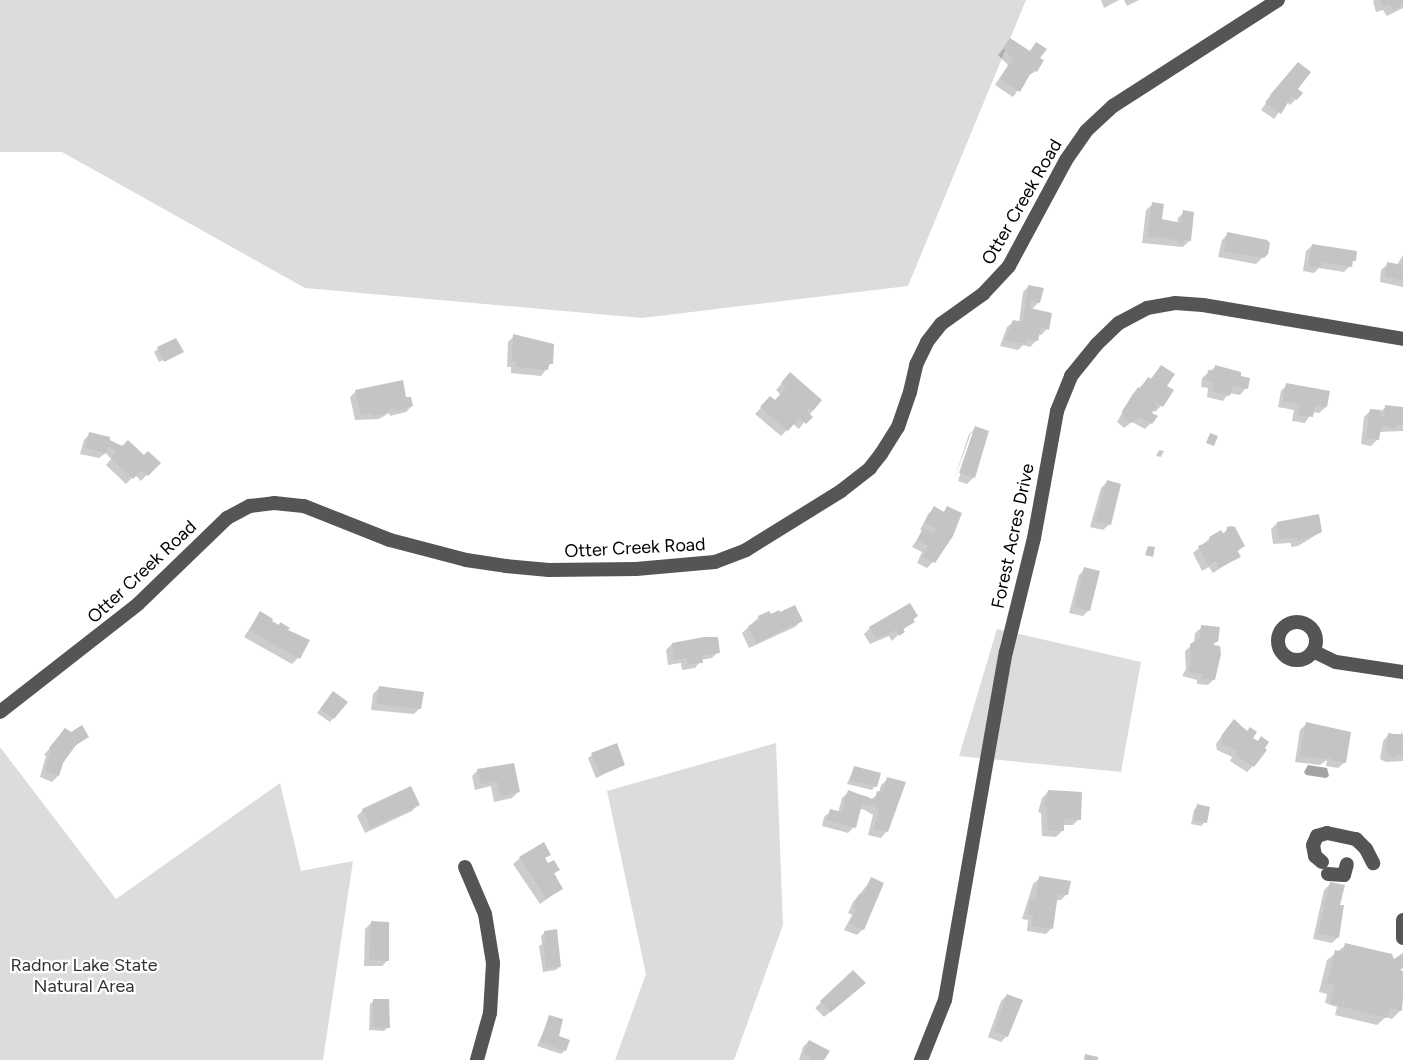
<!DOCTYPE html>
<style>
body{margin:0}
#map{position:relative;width:1403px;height:1060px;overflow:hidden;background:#fff;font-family:Figtree,sans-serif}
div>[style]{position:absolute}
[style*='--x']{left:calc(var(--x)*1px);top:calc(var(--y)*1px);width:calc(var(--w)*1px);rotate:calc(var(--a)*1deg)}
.green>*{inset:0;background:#dcdcdc}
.water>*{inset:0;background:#a3a3a3}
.shadow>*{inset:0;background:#0003}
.building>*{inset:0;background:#c4c4c4}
.minor>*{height:14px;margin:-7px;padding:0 7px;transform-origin:7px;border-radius:7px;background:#555}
.minor>.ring{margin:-7px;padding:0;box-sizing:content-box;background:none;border:14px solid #555;border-radius:50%}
span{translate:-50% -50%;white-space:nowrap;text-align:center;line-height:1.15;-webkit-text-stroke:4.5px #fff;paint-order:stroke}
.street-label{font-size:18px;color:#000}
.park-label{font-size:18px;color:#333}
</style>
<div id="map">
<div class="green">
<div style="clip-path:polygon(0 0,1026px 0,908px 286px,642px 318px,305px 288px,62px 152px,0 152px)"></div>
<div style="clip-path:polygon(997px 629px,1141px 662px,1121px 772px,959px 756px)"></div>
<div style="clip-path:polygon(776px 743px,783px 925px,734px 1060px,615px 1060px,646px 974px,607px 791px)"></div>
<div style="clip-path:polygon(0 747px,116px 899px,280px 783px,301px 871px,353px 861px,323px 1060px,0 1060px)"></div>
</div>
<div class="water">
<div style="clip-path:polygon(1308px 765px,1327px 768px,1329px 776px,1326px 778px,1306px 775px,1304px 772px)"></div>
</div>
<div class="shadow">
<div style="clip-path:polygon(1101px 0,1119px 0,1104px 8px)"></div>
<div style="clip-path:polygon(1124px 0,1139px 0,1127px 6px)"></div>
<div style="clip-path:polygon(1374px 0,1403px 0,1403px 8px,1387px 16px,1383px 10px,1376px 12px,1373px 2px)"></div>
<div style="clip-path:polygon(1010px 40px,1029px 52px,1036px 44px,1038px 58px,1036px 71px,1028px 76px,1013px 97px,995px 85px,1008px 65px,998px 55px)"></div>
<div style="clip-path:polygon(1292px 70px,1296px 99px,1290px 105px,1287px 102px,1274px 119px,1261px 110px,1266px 103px,1265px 102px)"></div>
<div style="clip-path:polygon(1153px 204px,1160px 220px,1177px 223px,1178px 218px,1184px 212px,1190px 240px,1183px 247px,1142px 243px,1146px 210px)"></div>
<div style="clip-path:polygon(1228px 234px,1262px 258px,1256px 264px,1218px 257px,1222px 240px)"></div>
<div style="clip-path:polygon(1313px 245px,1350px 266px,1344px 272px,1319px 268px,1314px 273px,1303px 271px,1306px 251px)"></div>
<div style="clip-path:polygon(1403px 255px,1403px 287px,1380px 282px,1381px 270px,1388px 264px,1397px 265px)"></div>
<div style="clip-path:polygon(1029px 286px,1039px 302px,1031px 310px,1047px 329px,1041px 335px,1038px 334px,1036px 341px,1030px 347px,1023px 345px,1018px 350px,1000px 346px,1007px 327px,1014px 321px,1019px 322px,1023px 292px)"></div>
<div style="clip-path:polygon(514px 336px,551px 363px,541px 376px,511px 373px,511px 367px,507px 367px,508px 342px)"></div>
<div style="clip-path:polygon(158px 349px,179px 352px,159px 362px,154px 352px)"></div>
<div style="clip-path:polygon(1161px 367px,1165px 386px,1161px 406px,1155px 412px,1152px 409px,1151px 423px,1145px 429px,1132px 422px,1124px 428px,1117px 422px,1132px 395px,1148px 379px,1150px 380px)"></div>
<div style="clip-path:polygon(1215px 367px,1246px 388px,1240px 395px,1229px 393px,1223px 401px,1207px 397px,1208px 388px,1201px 387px,1202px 378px)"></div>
<div style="clip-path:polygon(790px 374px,820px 401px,799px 429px,793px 424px,781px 436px,755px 414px,770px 398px,774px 402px,781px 395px,776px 390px)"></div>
<div style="clip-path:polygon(1287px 385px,1326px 407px,1319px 413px,1312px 412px,1305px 423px,1292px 421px,1294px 410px,1278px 407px,1281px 391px)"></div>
<div style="clip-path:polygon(356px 391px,405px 399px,412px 406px,406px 412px,390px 416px,389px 413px,379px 419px,355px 420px,350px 397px)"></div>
<div style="clip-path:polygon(1386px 407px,1403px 409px,1403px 431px,1378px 432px,1377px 440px,1371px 446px,1361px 444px,1364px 417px,1370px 411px,1380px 412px)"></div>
<div style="clip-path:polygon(976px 428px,988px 432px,973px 478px,967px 484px,958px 481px,974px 433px,971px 433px,954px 480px,969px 434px)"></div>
<div style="clip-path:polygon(90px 433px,108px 440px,158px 463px,141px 481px,135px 475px,126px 484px,106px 465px,111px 459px,106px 453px,99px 458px,80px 454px,84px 440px)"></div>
<div style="clip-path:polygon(1159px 450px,1164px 451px,1161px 457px,1156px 456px)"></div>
<div style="clip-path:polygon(1107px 482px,1110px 524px,1103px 530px,1090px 527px,1101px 488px)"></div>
<div style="clip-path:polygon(948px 507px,960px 514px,933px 562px,927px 568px,917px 563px,922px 552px,912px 547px,923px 531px,920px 530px,928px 514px,934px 508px,943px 513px)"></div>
<div style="clip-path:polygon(1277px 523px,1321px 532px,1298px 546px,1291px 547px,1291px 543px,1273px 544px,1271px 529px)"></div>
<div style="clip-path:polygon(1228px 529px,1244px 546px,1237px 552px,1239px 556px,1213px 573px,1209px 567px,1202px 571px,1193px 553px,1210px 538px,1222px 534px)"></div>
<div style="clip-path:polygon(1085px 569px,1089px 610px,1083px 616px,1069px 613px,1079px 575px)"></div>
<div style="clip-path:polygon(910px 605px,917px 616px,892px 641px,889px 636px,870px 644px,864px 634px,870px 628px)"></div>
<div style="clip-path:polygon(778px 612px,801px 621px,795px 627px,749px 648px,742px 633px,759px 617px)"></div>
<div style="clip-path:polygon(260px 613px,286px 631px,298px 658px,292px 664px,244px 637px)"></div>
<div style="clip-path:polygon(1202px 627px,1217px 641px,1212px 646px,1214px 679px,1208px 685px,1197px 684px,1197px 680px,1182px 676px,1186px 669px,1185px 651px,1194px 643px,1195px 633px)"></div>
<div style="clip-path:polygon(672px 644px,718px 652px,712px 658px,701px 660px,695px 668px,682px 670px,681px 663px,668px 665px,666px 650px)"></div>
<div style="clip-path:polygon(379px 688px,420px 708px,414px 714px,371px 710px,373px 694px)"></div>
<div style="clip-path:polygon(330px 697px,333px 718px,330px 722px,317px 713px)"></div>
<div style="clip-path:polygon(1306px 724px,1349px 733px,1345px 762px,1338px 768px,1326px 766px,1327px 760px,1320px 765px,1295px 762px,1300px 730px)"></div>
<div style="clip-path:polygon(1228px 727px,1251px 738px,1253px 766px,1247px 772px,1230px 761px,1232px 757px,1217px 750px,1216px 744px)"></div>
<div style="clip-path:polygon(65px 730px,87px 737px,71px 749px,61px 762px,58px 776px,52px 782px,40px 777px,46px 756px,44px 755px)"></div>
<div style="clip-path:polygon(1389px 734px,1403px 734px,1403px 761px,1386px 762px,1380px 759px,1383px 741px)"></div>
<div style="clip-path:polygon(592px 755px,624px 765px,596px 778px,588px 758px)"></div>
<div style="clip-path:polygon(854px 768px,875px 786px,872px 790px,847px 784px)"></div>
<div style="clip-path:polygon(478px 770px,518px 792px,512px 798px,494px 802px,491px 786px,475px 790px,472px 776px)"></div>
<div style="clip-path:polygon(888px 779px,887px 831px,881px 838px,868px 835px,873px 815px,863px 809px,859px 810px,854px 827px,848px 833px,822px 826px,824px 817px,831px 811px,838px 813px,842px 798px,848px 792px,869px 797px,868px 802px,879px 793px,881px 785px)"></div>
<div style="clip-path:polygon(1048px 792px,1079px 819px,1073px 825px,1062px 825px,1062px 831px,1056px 837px,1042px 836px,1041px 813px,1038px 812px,1042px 798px)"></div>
<div style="clip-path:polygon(418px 805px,412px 811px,365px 833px,357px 816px,363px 810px)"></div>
<div style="clip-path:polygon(1197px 806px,1205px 822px,1201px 826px,1191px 824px,1194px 810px)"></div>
<div style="clip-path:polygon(549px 854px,544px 859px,548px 865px,558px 870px,553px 875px,561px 889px,540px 904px,513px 864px,520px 858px)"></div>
<div style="clip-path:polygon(1040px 878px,1067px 894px,1061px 900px,1056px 900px,1052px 928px,1046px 934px,1027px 931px,1028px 920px,1022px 919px,1033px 884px)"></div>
<div style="clip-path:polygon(872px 879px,863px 929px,857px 935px,844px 930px,852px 915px,848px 913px,853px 902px)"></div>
<div style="clip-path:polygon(1331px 883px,1339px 906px,1338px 937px,1332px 943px,1313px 939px,1324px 890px)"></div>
<div style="clip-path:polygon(371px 923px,388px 960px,382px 966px,364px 966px,365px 929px)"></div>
<div style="clip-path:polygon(545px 932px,560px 966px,556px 970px,543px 972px,539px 946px,542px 944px,541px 936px)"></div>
<div style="clip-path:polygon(1346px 945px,1393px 961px,1403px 955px,1403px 968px,1398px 972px,1403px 973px,1403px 1001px,1401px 1010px,1392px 1019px,1386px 1017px,1377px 1025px,1335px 1015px,1337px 1007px,1325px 1003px,1327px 994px,1319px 992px,1327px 960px)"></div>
<div style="clip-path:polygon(853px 972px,858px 989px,824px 1017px,815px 1008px)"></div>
<div style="clip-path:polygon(1007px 995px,1007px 1036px,1001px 1042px,988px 1037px,1001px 1001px)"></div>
<div style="clip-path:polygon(374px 1001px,388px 1027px,384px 1031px,369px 1030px,370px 1004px)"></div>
<div style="clip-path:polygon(550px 1017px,565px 1050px,561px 1054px,537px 1046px)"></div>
<div style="clip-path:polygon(809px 1041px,823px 1060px,799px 1060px,803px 1047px)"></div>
</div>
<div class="building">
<div style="clip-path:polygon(1380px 0,1403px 0,1403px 4px,1394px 11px,1389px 4px,1382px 7px)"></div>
<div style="clip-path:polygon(1010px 38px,1030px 51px,1036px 42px,1047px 49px,1040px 58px,1044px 60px,1037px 72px,1033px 69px,1020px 92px,1000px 79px,1013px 59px,1003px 48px)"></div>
<div style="clip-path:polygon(1298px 62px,1311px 72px,1298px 89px,1303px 93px,1297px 100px,1292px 96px,1281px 114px,1266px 103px,1271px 96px,1270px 95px)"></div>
<div style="clip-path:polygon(1152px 202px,1164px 204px,1162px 219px,1176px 222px,1181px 223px,1183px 210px,1194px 212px,1191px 241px,1184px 240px,1183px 243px,1164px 237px,1147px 237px)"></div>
<div style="clip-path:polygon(1227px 232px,1267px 240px,1270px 243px,1268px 254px,1264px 258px,1224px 251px)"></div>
<div style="clip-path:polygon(1312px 244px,1357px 251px,1356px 261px,1353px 261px,1352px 267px,1323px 262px,1322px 268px,1308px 266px)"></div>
<div style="clip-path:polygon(1387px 262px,1403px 265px,1403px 281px,1385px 276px)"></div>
<div style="clip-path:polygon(1028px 285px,1044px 288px,1040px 303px,1030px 300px,1030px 308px,1052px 313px,1049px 330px,1041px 327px,1038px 341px,1027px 339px,1026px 344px,1005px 340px,1013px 320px,1023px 322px)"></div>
<div style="clip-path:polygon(513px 334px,554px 344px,553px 364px,549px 364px,548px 370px,516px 367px,517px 362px,512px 361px)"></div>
<div style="clip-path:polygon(176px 338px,184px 352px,164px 362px,157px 347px)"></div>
<div style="clip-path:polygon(1161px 365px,1175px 374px,1167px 386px,1174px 390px,1163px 407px,1156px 402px,1155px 404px,1157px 406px,1152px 413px,1158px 416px,1152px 424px,1139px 417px,1131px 423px,1123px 418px,1122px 411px,1138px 387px,1140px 389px,1148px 377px,1151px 379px)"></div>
<div style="clip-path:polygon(1215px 365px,1241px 372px,1241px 376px,1250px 378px,1248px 389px,1232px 386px,1230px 396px,1212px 391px,1213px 383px,1206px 381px,1208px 370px,1214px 371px)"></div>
<div style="clip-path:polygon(790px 372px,822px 400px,813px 411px,809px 408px,807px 411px,813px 417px,806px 424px,799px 418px,788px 431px,760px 407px,770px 396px,775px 400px,786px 388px,781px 383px)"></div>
<div style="clip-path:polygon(403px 380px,406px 397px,411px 397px,413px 406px,395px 411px,395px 408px,389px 409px,386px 413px,373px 416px,372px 413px,361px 415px,355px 390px)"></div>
<div style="clip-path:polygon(1286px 383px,1330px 391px,1327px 407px,1315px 406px,1313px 417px,1298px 415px,1300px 404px,1283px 401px)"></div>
<div style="clip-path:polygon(1385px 405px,1403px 407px,1403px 425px,1396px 424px,1396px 428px,1381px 426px,1379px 440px,1366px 438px,1370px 409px,1381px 410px,1380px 416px,1384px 416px)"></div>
<div style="clip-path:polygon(975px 426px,989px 431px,975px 478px,959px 473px)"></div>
<div style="clip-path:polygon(89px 432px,110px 437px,110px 440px,122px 446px,128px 440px,144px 455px,148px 451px,161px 463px,148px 476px,142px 470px,133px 479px,111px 458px,116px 452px,112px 448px,108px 447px,107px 453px,86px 448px)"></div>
<div style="clip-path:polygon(1210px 433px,1218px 436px,1214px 446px,1206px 443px)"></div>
<div style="clip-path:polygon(1107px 480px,1121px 484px,1111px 525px,1095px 521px)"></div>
<div style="clip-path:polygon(934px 506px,944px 512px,947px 506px,962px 513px,953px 536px,935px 563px,922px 557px,928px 546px,917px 540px,923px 528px,934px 534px,936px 529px,925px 523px)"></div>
<div style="clip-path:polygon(1319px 514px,1322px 532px,1297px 542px,1297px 538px,1279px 539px,1277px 522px)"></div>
<div style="clip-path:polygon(1231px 526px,1235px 527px,1245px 546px,1237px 550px,1241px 557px,1219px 568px,1216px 561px,1208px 566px,1198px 546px,1211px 541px,1209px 537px,1221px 530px,1224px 535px,1226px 533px,1227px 527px)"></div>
<div style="clip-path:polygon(1148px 546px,1155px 547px,1153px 557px,1145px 555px)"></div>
<div style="clip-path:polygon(1084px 567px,1100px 571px,1090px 611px,1074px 607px)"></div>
<div style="clip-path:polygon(910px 603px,918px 616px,913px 619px,915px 622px,903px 629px,905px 632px,899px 636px,896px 630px,876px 639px,869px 627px)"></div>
<div style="clip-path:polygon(795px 605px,803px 621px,756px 643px,748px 626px,760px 620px,758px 616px,769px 611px,771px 614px,779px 610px,780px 612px)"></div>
<div style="clip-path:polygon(260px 611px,273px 619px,272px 621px,279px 625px,280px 622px,290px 628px,288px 630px,310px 640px,300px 659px,249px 630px)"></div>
<div style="clip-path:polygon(1201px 625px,1220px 627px,1218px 642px,1214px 642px,1214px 645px,1220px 646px,1221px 654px,1215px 680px,1202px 679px,1203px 674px,1190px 673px,1188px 670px,1191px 662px,1190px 644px,1200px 638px)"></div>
<div style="clip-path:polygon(704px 637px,718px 637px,720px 653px,702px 655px,703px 663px,688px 664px,687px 658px,674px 660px,672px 643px)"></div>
<div style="clip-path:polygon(379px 686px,424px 692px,421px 709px,376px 704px)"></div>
<div style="clip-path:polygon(333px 691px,348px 702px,334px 719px,320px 709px)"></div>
<div style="clip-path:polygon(1234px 719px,1247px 731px,1250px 727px,1257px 732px,1253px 738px,1258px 741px,1261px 736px,1269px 742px,1265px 748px,1267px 750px,1254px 767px,1235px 755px,1237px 751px,1222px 744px,1223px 738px,1221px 736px)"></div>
<div style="clip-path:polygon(1306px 722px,1351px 732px,1346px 763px,1331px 760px,1332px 756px,1328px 759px,1300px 756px)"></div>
<div style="clip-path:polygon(82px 725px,89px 737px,76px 745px,63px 763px,59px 776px,45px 771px,51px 750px,49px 748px,65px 728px,71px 732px)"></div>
<div style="clip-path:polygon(1402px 729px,1403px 756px,1401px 754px,1393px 757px,1386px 752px,1388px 733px,1401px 735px)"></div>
<div style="clip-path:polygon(617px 743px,625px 765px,600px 775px,591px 753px)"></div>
<div style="clip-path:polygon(514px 763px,520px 792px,500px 796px,497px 781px,481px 784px,477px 769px)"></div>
<div style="clip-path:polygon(854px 766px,881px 773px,877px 787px,850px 780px)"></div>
<div style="clip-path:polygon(887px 777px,906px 782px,888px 832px,874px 829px,879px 809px,869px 803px,869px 806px,862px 804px,856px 828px,827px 820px,830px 809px,842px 812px,848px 790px,875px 800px,877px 791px,883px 792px)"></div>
<div style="clip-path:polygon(411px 786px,420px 805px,371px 828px,362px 809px)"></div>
<div style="clip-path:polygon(1048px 790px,1082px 792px,1081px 820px,1064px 819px,1064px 831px,1048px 831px,1047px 807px,1044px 807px)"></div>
<div style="clip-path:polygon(1197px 804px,1210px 807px,1207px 823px,1194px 821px)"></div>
<div style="clip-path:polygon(544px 842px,551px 855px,545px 858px,548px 863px,554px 860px,560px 870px,554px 873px,563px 889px,546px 899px,519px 857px)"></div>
<div style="clip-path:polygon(1039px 876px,1071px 881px,1068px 895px,1058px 894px,1053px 929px,1032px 926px,1033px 915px,1028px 914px,1030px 900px,1034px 900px,1036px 896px)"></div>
<div style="clip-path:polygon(871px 877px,884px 883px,864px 930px,849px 923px,857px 909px,853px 907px,859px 894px,863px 895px)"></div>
<div style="clip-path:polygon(1330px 882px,1345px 885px,1340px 905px,1344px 905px,1339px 938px,1318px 933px)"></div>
<div style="clip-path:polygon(371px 921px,389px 922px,389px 961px,369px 960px)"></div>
<div style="clip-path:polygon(557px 929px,561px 967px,546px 968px,543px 941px,546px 941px,544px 931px)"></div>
<div style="clip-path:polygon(1345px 943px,1392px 954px,1394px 959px,1403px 953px,1403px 966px,1399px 970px,1403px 971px,1402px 1011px,1390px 1008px,1387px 1018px,1343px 1007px,1345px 998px,1332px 995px,1335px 985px,1327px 983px,1335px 950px,1343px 952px)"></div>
<div style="clip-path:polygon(853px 970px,866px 983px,831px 1012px,820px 1001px)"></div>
<div style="clip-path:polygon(1007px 994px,1023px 1000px,1008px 1037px,994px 1031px)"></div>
<div style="clip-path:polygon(1332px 996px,1344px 998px,1342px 1007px,1330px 1004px)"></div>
<div style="clip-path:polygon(373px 999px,389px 999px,390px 1028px,372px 1027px)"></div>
<div style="clip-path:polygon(549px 1015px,563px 1019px,559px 1036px,570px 1040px,566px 1051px,540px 1042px)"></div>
<div style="clip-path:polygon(809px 1040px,830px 1051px,824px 1060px,810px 1060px,811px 1057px,804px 1054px)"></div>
<div style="clip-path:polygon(1085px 1054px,1098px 1057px,1098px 1060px,1084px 1060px)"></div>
</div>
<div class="minor">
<div class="ring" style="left:1278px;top:622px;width:24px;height:24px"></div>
<div style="--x:1313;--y:651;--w:25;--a:26"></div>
<div style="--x:1336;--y:662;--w:68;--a:8.5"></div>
<div style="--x:0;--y:712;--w:175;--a:-38"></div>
<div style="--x:138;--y:604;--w:124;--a:-44"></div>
<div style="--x:227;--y:518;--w:26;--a:-28"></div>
<div style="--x:250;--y:506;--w:24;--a:-7"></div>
<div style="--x:274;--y:503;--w:30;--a:6"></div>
<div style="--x:304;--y:506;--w:92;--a:21.6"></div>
<div style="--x:390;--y:540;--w:79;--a:14.7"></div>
<div style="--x:466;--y:560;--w:40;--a:8.5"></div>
<div style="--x:506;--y:566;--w:43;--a:5.3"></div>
<div style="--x:549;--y:570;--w:87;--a:-0.7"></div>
<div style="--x:636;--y:569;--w:79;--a:-5.1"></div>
<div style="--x:715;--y:562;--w:33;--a:-21"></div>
<div style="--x:746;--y:550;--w:112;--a:-31.8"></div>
<div style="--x:841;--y:491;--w:37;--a:-38"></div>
<div style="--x:870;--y:468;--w:18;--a:-52"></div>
<div style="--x:881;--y:454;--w:32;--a:-58"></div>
<div style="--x:898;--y:427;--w:37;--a:-71"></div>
<div style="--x:910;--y:392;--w:28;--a:-77"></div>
<div style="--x:916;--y:365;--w:25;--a:-64"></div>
<div style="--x:927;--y:342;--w:23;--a:-52"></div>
<div style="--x:941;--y:324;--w:52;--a:-35.5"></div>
<div style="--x:983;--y:294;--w:38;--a:-47"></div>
<div style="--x:1009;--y:266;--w:120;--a:-61.7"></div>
<div style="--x:1066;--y:160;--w:35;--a:-55"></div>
<div style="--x:1086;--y:131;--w:37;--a:-43"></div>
<div style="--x:1113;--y:106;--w:196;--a:-32.7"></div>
<div style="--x:1322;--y:862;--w:9;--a:-139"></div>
<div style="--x:1315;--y:856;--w:11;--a:-100"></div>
<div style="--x:1313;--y:845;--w:10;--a:-66"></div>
<div style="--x:1317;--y:836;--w:10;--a:-17"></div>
<div style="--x:1327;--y:833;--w:30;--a:12"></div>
<div style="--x:1356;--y:839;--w:14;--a:45"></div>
<div style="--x:1366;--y:849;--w:16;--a:63"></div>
<div style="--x:465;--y:867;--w:51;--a:66.9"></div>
<div style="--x:485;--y:914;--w:50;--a:80.7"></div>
<div style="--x:493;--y:963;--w:50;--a:93.4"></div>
<div style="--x:490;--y:1013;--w:49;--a:105.5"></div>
<div style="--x:1328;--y:874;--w:16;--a:4"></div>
<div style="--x:1344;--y:875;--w:11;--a:-75"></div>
<div style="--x:1403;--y:920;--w:18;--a:90"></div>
<div style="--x:921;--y:1060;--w:65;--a:-68.2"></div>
<div style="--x:945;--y:1000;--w:353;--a:-80.1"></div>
<div style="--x:1006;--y:652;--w:117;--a:-76.2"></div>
<div style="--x:1034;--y:538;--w:129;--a:-79.7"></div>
<div style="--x:1057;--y:411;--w:38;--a:-68"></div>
<div style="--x:1071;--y:376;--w:41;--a:-50.9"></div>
<div style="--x:1097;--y:344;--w:30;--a:-44"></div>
<div style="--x:1119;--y:323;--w:32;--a:-28"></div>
<div style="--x:1147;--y:308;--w:28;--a:-10"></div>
<div style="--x:1175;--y:303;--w:28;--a:4"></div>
<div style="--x:1203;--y:305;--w:203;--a:9.6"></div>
</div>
<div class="street-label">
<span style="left:1022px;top:202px;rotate:-60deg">Otter Creek Road</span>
<span style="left:1013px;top:536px;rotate:-78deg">Forest Acres Drive</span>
<span style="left:635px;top:548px;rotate:-3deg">Otter Creek Road</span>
<span style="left:142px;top:572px;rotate:-43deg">Otter Creek Road</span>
</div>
<div class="park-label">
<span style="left:84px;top:976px">Radnor Lake State<br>Natural Area</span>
</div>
</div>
